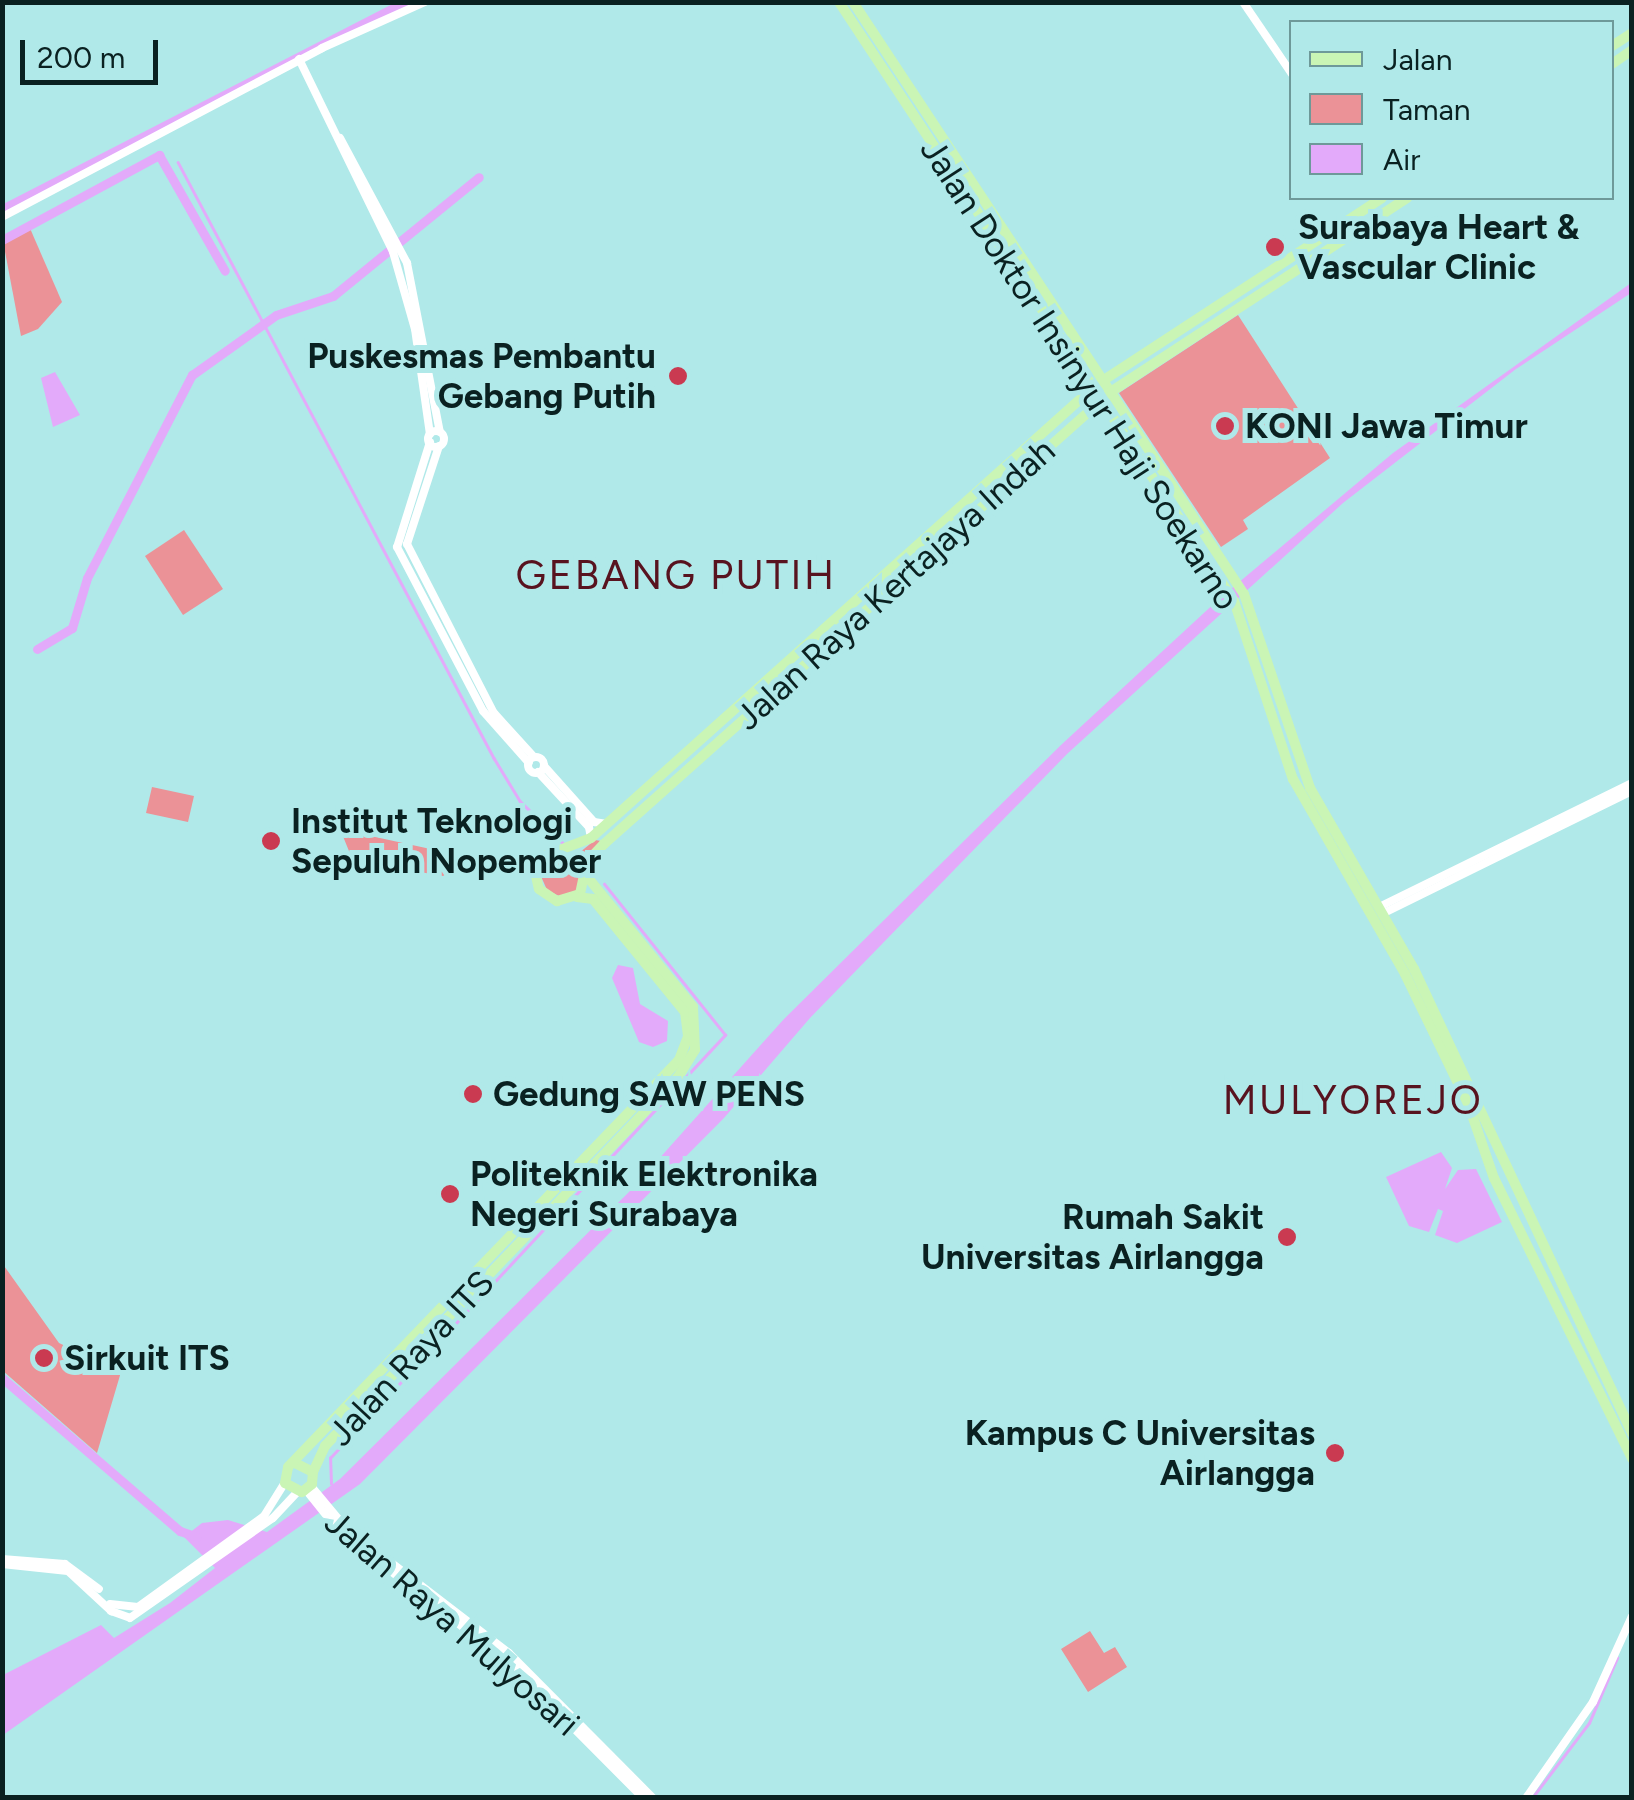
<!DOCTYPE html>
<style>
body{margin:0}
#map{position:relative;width:1634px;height:1800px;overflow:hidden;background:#b0e9e9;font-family:Figtree,sans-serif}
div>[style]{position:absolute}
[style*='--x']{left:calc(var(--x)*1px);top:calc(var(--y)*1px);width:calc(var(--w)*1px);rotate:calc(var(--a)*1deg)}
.green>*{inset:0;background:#eb9297}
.water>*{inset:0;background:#e3aafa}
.stream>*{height:2.5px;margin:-1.25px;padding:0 1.25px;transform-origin:1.25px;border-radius:1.25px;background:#e3aafa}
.river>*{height:9px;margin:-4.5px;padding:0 4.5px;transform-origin:4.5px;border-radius:4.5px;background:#e3aafa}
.secondary>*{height:8px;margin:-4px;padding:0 4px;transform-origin:4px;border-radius:4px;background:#fff}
.secondary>.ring{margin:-4px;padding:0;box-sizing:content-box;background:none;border:8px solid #fff;border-radius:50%}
.primary>*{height:10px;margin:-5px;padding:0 5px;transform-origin:5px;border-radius:5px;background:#caf5b5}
.dots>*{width:28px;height:28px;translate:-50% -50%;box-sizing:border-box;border:5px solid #b0e9e9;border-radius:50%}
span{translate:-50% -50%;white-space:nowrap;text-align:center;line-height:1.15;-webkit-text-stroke:10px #b0e9e9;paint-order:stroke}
.poi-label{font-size:35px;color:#0a2121;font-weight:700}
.left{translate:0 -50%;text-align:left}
.right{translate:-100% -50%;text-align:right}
.street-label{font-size:35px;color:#0a2121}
.quarter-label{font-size:40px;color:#58131f;letter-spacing:2.5px}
.frame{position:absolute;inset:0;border:5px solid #0a2121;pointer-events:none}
.legend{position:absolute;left:1289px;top:20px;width:325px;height:180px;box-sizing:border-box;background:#b0e9e9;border:2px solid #6e9999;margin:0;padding:12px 18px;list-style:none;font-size:30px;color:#0a2121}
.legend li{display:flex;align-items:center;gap:20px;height:50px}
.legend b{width:50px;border:2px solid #6e9999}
.scale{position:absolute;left:20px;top:40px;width:138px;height:45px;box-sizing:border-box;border:5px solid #0a2121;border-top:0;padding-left:12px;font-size:30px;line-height:35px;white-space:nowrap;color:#0a2121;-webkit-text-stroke:8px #b0e9e9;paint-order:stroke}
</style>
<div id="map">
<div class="green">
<div style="clip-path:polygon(29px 226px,62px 302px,38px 329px,21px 336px,3px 241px)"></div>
<div style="clip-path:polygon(1238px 315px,1330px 458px,1243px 520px,1248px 529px,1221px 547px,1119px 393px)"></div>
<div style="clip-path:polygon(184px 530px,223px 589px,183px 615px,145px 556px)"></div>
<div style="clip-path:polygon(152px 787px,194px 796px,188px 822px,146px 813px)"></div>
<div style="clip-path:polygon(340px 829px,343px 830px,472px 858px,443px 876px,391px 867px,351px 856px)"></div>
<div style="clip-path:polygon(595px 840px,601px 841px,580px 861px,579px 890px,559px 896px,547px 890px,540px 874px,549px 858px,574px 857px)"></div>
<div style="clip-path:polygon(2px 1263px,59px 1343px,121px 1372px,97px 1453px,3px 1371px)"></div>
<div style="clip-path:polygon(1090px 1631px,1104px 1653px,1115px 1647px,1127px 1667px,1088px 1692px,1061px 1649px)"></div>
</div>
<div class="water">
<div style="clip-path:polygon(1631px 283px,1631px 293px,1516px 369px,1343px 503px,1067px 754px,810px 1018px,724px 1118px,360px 1484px,3px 1735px,3px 1675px,101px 1625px,114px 1638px,170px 1603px,215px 1568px,184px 1537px,202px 1523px,228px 1520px,267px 1532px,340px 1479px,632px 1189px,784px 1019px,1061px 745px,1219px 599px,1393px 453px)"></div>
<div style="clip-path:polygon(55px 372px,80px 415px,53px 427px,41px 378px)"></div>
<div style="clip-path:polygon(618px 965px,633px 968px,640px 1004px,668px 1021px,667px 1041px,653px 1047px,639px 1042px,612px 978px)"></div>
<div style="clip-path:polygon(1441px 1152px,1452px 1168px,1445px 1189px,1458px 1170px,1476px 1169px,1502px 1222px,1457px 1243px,1435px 1235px,1443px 1211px,1438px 1209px,1429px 1232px,1409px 1226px,1386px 1177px)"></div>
</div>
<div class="stream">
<div style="--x:178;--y:162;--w:675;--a:62.07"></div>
<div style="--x:494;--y:758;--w:50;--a:58.8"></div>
<div style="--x:520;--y:801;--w:63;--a:44.4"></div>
<div style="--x:331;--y:1484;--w:26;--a:-92"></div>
<div style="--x:330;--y:1458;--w:579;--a:-46.96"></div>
<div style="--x:725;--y:1035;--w:193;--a:-128.7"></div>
<div style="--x:1532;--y:1798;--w:94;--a:-52.8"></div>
<div style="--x:1589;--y:1723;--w:71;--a:-66.7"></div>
</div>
<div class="river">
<div style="--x:2;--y:209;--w:452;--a:-27.2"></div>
<div style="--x:2;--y:240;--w:179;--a:-28.4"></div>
<div style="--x:159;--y:155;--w:133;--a:60.4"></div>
<div style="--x:37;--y:649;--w:41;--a:-31"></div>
<div style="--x:72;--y:628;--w:52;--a:-73.3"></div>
<div style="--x:87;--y:578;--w:229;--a:-62.7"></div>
<div style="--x:192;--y:375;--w:103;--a:-35.5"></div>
<div style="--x:276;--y:315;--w:60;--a:-18.4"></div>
<div style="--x:333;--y:296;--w:188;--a:-39.2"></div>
<div style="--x:2;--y:1378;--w:235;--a:40.7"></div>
<div style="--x:180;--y:1531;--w:18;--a:19"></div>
</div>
<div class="secondary">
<div style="--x:1243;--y:2;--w:87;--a:55.8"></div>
<div style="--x:299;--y:59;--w:215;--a:64"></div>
<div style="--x:393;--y:252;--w:80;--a:74.1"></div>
<div style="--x:415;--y:329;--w:106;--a:81.9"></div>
<div style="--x:340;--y:138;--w:142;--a:61.8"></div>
<div style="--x:407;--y:263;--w:172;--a:79"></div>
<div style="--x:2;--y:217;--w:362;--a:-27.8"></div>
<div style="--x:322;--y:48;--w:113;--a:-24.1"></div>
<div class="ring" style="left:428px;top:431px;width:8px;height:8px"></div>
<div style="--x:430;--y:442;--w:110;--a:107.4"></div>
<div style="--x:397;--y:547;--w:185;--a:62.3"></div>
<div style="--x:483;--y:711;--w:69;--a:48.5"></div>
<div style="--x:439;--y:446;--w:103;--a:108.1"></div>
<div style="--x:407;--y:544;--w:190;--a:62.8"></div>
<div style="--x:494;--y:713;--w:59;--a:47.7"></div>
<div class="ring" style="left:528px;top:757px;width:8px;height:8px"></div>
<div style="--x:544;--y:766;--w:75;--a:48.2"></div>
<div style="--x:594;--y:822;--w:13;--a:9"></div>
<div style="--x:538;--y:772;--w:75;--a:47.2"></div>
<div style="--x:589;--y:827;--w:11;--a:80"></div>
<div style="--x:1379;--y:907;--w:282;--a:-26.1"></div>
<div style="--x:1382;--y:914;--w:279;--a:-26.2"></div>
<div style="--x:311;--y:1486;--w:55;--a:50.2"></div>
<div style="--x:346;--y:1528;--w:205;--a:37.5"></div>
<div style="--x:509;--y:1653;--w:204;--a:45.2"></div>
<div style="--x:306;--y:1490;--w:51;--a:51.3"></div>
<div style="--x:338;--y:1530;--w:218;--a:37.9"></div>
<div style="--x:510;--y:1664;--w:189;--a:45.2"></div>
<div style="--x:2;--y:1559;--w:63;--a:4.5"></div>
<div style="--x:65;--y:1564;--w:42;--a:36.3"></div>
<div style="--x:2;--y:1564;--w:66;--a:6.1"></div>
<div style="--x:68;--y:1571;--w:59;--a:42.9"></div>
<div style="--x:111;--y:1611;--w:20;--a:20"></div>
<div style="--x:130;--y:1618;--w:174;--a:-35"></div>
<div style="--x:273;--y:1518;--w:35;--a:-47"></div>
<div style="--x:110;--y:1604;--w:28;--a:6"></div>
<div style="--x:138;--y:1607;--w:155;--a:-35.8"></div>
<div style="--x:264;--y:1516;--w:39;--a:-58"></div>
<div style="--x:1526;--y:1798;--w:117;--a:-55.1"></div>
<div style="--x:1593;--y:1702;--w:94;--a:-65.6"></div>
</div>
<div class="primary">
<div style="--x:839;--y:2;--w:718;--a:56.6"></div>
<div style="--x:1234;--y:601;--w:188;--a:71.7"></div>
<div style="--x:1293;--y:779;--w:225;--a:60.1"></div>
<div style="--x:1405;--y:974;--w:147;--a:64.1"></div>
<div style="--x:1469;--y:1106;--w:76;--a:70.9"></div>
<div style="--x:1494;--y:1178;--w:313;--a:63.8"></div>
<div style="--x:853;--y:2;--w:709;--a:56.56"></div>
<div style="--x:1244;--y:594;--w:205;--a:71.2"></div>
<div style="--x:1310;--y:788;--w:209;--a:60.1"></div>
<div style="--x:1414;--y:969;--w:513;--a:64.83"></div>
<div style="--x:1612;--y:46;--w:24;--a:-33"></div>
<div style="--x:1612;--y:64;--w:24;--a:-35"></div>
<div style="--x:1382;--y:198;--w:342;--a:146.8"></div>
<div style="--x:1096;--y:385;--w:678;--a:138.11"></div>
<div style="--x:591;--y:838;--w:50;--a:159"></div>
<div style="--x:544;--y:856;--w:18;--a:119"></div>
<div style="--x:535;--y:872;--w:17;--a:77"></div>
<div style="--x:539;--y:889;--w:22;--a:34"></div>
<div style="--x:557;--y:901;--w:24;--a:-17"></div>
<div style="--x:580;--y:894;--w:33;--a:-78"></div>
<div style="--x:587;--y:862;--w:25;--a:-47"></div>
<div style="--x:604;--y:844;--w:681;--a:-41.72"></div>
<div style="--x:1112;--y:391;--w:353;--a:-33.2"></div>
<div style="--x:295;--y:1463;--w:20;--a:27"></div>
<div style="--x:313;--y:1472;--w:12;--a:95"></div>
<div style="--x:312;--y:1484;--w:13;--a:141"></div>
<div style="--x:302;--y:1492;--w:19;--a:-152"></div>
<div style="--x:285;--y:1483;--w:16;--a:-79"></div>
<div style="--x:288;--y:1467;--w:564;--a:-46.15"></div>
<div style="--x:679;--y:1060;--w:26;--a:-69"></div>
<div style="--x:688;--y:1036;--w:24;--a:-97"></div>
<div style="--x:685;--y:1012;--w:146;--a:-129.2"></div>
<div style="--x:593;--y:899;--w:16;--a:-173"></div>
<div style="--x:313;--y:1472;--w:29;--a:-65"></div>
<div style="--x:325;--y:1446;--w:511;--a:-46.27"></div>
<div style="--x:678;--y:1077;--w:32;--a:-58"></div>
<div style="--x:695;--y:1050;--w:43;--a:-92.7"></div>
<div style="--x:693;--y:1007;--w:166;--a:-129.1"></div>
</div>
<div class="dots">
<div style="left:1275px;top:247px;background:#ca3a51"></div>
<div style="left:678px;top:376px;background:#ca3a51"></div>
<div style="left:1225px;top:426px;background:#ca3a51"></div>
<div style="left:271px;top:841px;background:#ca3a51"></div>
<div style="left:473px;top:1094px;background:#ca3a51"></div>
<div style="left:450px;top:1194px;background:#ca3a51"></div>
<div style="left:1287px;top:1237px;background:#ca3a51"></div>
<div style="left:44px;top:1358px;background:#ca3a51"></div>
<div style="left:1335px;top:1453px;background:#ca3a51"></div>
</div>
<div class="poi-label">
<span class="left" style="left:1298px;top:247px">Surabaya Heart &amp;<br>Vascular Clinic</span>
<span class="right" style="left:656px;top:376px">Puskesmas Pembantu<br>Gebang Putih</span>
<span class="left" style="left:1245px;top:426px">KONI Jawa Timur</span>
<span class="left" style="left:291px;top:841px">Institut Teknologi<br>Sepuluh Nopember</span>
<span class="left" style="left:493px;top:1094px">Gedung SAW PENS</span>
<span class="left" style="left:470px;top:1194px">Politeknik Elektronika<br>Negeri Surabaya</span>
<span class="right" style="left:1264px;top:1237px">Rumah Sakit<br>Universitas Airlangga</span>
<span class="left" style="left:64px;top:1358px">Sirkuit ITS</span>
<span class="right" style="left:1315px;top:1453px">Kampus C Universitas<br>Airlangga</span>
</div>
<div class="street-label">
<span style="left:1080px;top:374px;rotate:57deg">Jalan Doktor Insinyur Haji Soekarno</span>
<span style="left:895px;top:584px;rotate:-42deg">Jalan Raya Kertajaya Indah</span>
<span style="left:411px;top:1358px;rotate:-47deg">Jalan Raya ITS</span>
<span style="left:452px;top:1623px;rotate:41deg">Jalan Raya Mulyosari</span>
</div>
<div class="quarter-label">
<span style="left:676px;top:575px">GEBANG PUTIH</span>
<span style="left:1353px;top:1100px">MULYOREJO</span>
</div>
<div class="frame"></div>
<ul class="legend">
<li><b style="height:12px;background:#caf5b5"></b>Jalan</li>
<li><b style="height:28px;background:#eb9297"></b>Taman</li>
<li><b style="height:28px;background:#e3aafa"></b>Air</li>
</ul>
<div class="scale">200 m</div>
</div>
